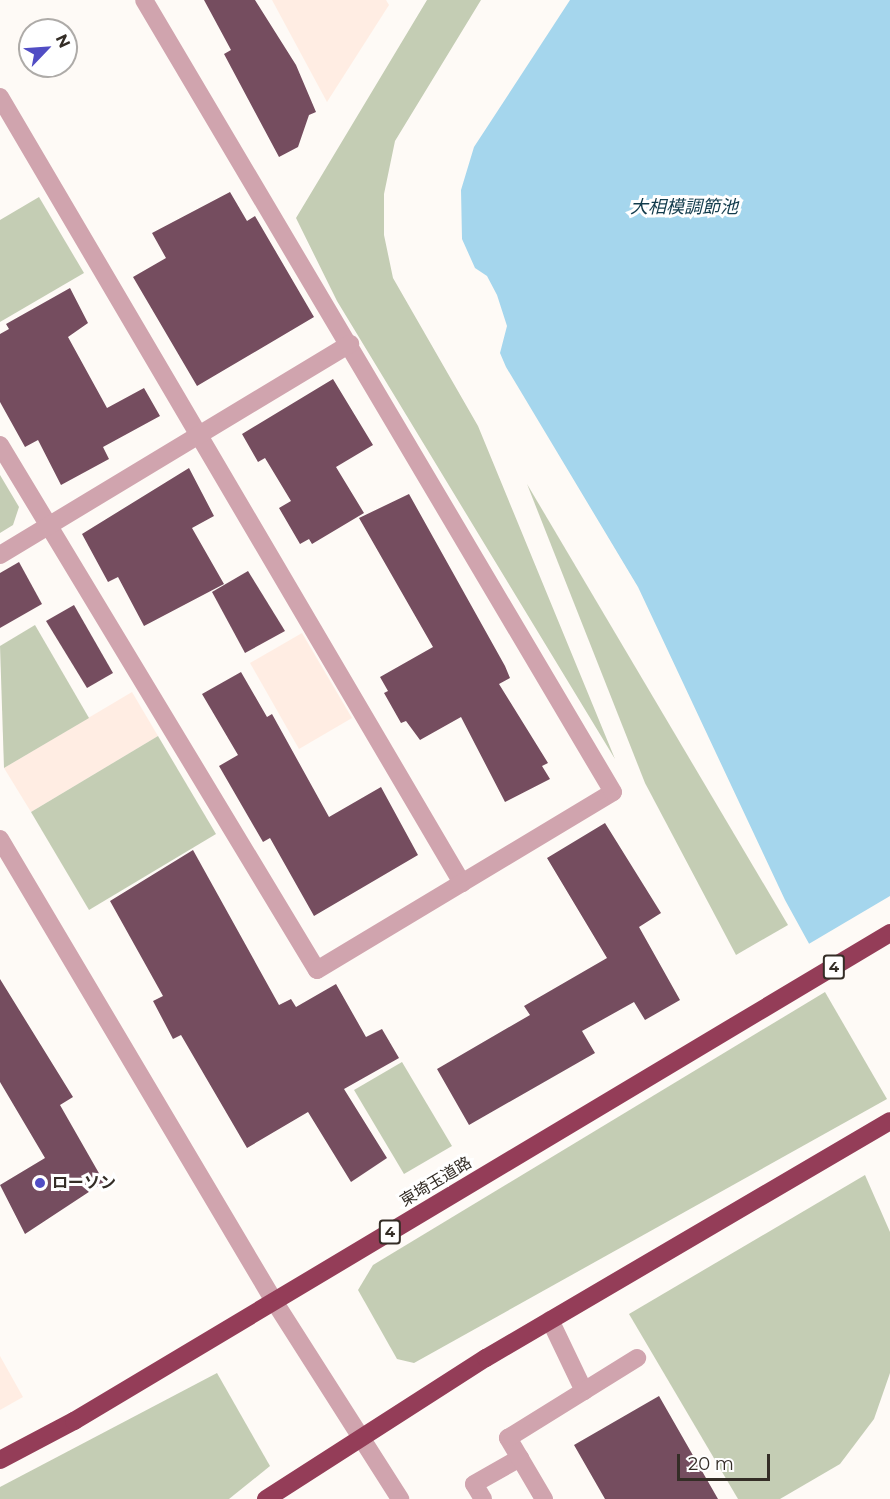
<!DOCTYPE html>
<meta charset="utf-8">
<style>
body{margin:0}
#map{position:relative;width:890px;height:1499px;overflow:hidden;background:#fefaf6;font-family:Montserrat,"Noto Sans JP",sans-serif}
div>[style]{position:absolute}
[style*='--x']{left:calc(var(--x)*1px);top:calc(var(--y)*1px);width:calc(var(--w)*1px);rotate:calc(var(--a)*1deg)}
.industrial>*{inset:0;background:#ffede3}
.green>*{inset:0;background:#c4cdb4}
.water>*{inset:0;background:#a5d6ed}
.pier>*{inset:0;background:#fefaf6}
.building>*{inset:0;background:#754d5f}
.minor>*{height:18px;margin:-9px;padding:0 9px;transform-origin:9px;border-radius:9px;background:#d0a4ae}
.highway>*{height:18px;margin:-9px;padding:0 9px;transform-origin:9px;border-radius:9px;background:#943d58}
.dots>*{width:16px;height:16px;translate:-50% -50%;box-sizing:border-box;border:3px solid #fff;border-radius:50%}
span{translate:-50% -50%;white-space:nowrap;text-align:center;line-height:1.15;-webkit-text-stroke:6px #fff;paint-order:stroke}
.shield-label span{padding:2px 4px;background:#fff;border:2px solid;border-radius:4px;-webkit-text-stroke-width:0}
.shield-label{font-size:15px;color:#342d26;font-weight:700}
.street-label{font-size:16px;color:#342d26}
.poi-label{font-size:16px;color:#342d26;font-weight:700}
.left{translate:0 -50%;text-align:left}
.water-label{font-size:18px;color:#123b4c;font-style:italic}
.north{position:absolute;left:18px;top:18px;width:60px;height:60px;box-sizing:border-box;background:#fff;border:2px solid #aeaba8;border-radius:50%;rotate:65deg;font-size:16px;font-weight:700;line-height:24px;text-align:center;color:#342d26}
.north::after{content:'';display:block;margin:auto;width:21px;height:27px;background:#514dc4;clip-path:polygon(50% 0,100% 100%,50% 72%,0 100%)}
.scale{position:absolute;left:677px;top:1454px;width:93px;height:27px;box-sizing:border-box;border:3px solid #342d26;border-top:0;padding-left:8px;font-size:18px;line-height:21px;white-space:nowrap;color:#342d26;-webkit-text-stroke:4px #fff;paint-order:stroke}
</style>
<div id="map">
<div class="industrial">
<div style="clip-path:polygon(272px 0,386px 0,389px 5px,327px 102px)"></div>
<div style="clip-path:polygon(302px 633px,352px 718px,299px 749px,250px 663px)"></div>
<div style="clip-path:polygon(132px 692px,158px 736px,31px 812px,4px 768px)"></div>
<div style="clip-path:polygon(0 1356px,23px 1397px,0 1410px)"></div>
</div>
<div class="green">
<div style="clip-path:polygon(427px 0,481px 0,395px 141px,384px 194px,384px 235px,393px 278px,478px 426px,615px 759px,337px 301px,296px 218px)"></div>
<div style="clip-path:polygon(39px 197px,84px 273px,0 322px,0 220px)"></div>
<div style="clip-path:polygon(0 475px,19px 507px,13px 525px,0 533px)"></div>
<div style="clip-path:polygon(527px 484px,788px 925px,736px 955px,645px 783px)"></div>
<div style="clip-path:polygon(35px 625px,89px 718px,4px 768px,0 646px)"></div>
<div style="clip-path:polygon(158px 736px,216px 834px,89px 910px,31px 812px)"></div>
<div style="clip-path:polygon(825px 992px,887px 1099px,414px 1363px,397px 1359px,358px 1290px,373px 1265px)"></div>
<div style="clip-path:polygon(402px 1062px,452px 1146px,404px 1174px,354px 1090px)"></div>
<div style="clip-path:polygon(865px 1175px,890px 1232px,890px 1373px,874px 1419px,840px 1464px,780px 1499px,738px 1499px,629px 1314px)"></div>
<div style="clip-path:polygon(217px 1373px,270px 1466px,229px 1499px,0 1499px,0 1487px)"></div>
</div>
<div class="water">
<div style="clip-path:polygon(570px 0,890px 0,890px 1091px,785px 900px,638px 587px,506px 367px,500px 353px,507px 326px,497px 295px,487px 276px,475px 268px,462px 239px,461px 190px,474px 147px)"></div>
</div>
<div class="pier">
<div style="clip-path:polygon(890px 896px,890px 1094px,807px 945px)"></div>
</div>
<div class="building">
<div style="clip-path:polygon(204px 0,255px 0,296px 65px,316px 112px,309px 115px,298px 147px,279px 157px,224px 54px,231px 50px)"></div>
<div style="clip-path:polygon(230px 192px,247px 221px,255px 216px,314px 317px,197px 386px,133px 277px,166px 258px,152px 233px)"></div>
<div style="clip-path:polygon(70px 288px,88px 323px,68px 337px,107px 408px,144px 388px,160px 416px,103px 447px,109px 459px,61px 485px,38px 440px,25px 447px,0 402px,0 334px,9px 329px,6px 324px)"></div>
<div style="clip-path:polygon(333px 379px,373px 445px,336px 467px,364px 513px,312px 544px,309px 539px,300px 544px,279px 508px,291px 501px,265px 458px,258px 462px,242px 434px)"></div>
<div style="clip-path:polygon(189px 468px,214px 516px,192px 528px,224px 584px,144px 626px,118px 577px,108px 582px,82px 534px)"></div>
<div style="clip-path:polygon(409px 494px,505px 666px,510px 678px,499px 684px,548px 763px,542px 766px,550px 779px,505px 802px,461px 717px,420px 740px,406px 721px,401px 723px,384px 693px,388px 691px,380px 677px,433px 647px,359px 518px)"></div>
<div style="clip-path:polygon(19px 562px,42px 604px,0 628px,0 573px)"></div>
<div style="clip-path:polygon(248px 571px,285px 631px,245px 653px,212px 592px)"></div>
<div style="clip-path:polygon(74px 605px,113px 673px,87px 688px,46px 621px)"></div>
<div style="clip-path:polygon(241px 672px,267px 717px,272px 714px,329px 817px,381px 787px,418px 855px,314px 916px,270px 838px,263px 842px,219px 766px,238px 755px,202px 694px)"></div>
<div style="clip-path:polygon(605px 823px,661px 913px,639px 927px,680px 1000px,645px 1020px,634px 1002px,582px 1031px,595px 1053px,469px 1125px,437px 1069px,530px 1015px,524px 1006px,607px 958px,547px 858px)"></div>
<div style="clip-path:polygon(193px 850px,279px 1005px,291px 999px,296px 1007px,336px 984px,366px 1037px,382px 1029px,399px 1058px,344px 1089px,387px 1158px,351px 1182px,308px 1112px,247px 1148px,181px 1035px,173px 1039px,153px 1001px,163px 996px,110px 901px)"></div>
<div style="clip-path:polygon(0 979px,73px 1097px,60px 1105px,104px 1182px,25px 1234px,0 1185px,45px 1158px,0 1082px)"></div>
<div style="clip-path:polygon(659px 1396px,667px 1410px,718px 1499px,605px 1499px,574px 1445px)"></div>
</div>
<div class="minor">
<div style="--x:0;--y:97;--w:912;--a:59.55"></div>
<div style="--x:0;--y:445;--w:613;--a:58.88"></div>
<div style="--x:317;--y:970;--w:345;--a:-31"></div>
<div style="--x:613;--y:792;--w:920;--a:-120.63"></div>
<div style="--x:0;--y:555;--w:409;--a:-31.1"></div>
<div style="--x:0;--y:839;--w:537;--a:59.33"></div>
<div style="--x:274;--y:1301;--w:235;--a:57.5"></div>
<div style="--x:550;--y:1320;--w:79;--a:64.4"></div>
<div style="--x:483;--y:1499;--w:17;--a:-121"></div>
<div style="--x:474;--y:1484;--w:53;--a:-29.5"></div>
<div style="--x:544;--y:1499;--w:71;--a:-120.5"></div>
<div style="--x:508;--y:1438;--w:152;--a:-31.8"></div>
</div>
<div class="highway">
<div style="--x:0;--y:1460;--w:84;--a:-27.8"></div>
<div style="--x:74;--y:1421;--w:951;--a:-30.88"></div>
<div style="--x:266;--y:1499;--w:261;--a:-32.7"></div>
<div style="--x:486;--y:1358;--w:468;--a:-30.4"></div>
</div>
<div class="dots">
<div style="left:40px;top:1183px;background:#514dc4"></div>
</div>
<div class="shield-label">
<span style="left:834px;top:967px">4</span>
<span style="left:390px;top:1232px">4</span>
</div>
<div class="street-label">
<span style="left:436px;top:1182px;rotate:-31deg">東埼玉道路</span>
</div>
<div class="poi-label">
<span class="left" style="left:52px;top:1183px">ローソン</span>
</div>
<div class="water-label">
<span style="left:684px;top:207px">大相模調節池</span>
</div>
<div class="north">N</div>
<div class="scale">20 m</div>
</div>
